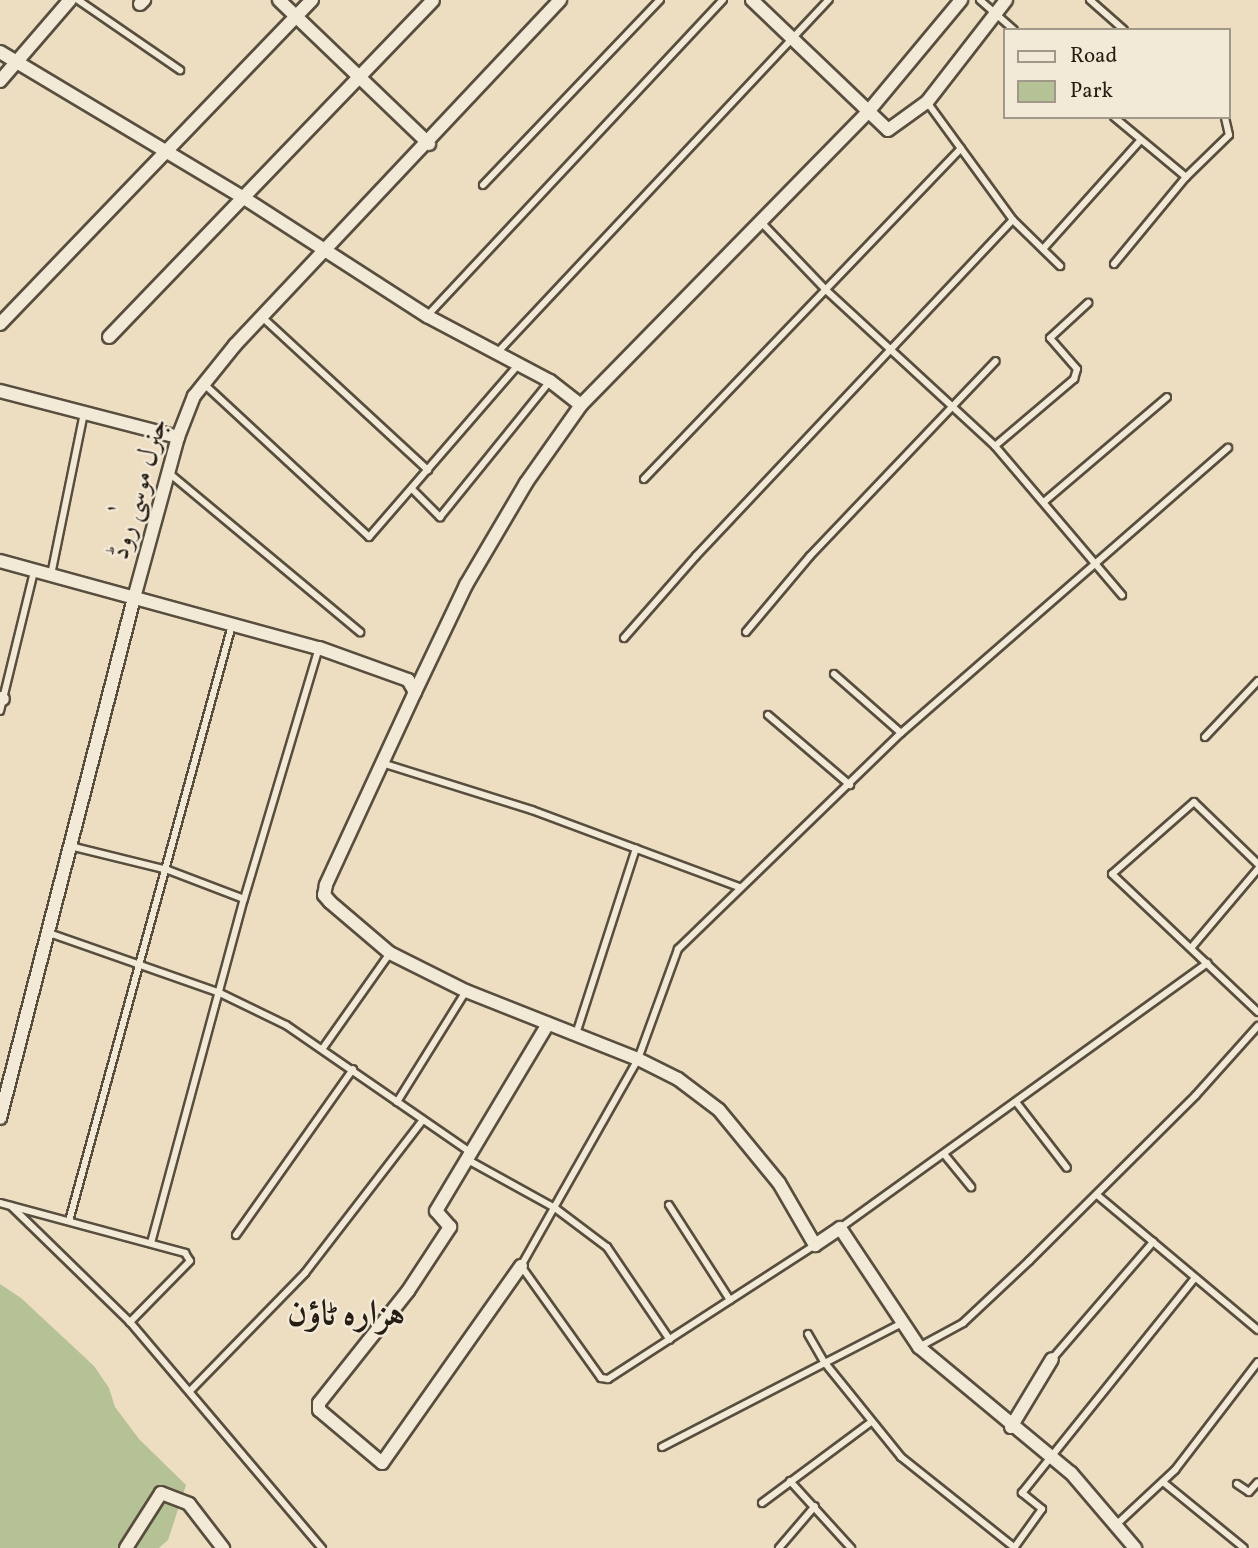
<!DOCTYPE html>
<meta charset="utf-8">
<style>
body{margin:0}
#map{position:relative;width:1258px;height:1548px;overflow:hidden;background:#edddc1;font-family:Vollkorn,Amiri,serif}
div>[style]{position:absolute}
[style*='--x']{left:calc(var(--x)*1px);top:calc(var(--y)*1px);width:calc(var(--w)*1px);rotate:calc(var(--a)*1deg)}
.green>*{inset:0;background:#b5c295}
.roads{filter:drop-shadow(2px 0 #584e3e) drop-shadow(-2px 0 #584e3e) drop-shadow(0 2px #584e3e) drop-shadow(0 -2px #584e3e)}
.service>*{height:6px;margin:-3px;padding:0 3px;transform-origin:3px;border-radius:3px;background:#f3e9d7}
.minor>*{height:12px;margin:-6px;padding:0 6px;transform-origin:6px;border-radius:6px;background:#f3e9d7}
span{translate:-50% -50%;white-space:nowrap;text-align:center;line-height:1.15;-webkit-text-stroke:5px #f3e9d7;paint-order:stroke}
.street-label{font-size:28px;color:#261e13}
.district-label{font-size:35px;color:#261e13;font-weight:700}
.legend{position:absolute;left:1003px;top:28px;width:228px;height:91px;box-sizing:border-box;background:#f3e9d7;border:2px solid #a19889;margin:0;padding:9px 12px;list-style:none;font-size:21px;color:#261e13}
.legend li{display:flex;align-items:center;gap:14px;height:35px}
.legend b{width:35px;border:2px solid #a19889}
</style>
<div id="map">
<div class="green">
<div style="clip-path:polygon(0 1284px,21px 1298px,94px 1366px,109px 1388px,115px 1407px,139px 1439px,186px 1485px,168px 1540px,159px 1548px,0 1548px)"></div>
</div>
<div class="roads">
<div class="service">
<div style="--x:78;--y:0;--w:124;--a:34.5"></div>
<div style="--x:980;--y:0;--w:45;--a:41.4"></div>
<div style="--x:1090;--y:0;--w:45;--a:41.4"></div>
<div style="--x:927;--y:102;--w:146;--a:53.9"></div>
<div style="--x:1013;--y:220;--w:66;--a:44.4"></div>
<div style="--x:1114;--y:117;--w:94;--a:39.8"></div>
<div style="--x:483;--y:185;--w:256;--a:-46.3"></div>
<div style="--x:761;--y:222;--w:94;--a:46.3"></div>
<div style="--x:826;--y:290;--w:230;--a:42.7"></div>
<div style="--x:995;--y:446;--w:196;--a:49.6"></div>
<div style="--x:1043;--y:249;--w:145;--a:-48.1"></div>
<div style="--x:1114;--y:264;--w:113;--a:-50.4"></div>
<div style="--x:1186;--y:177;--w:60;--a:-44.3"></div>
<div style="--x:1229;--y:135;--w:18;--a:-103"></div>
<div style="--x:427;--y:316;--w:433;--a:-46.9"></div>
<div style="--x:262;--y:317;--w:226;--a:42.7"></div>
<div style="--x:496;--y:354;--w:486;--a:-46.8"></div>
<div style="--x:204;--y:384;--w:225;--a:42.8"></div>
<div style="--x:369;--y:537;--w:225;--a:-49.1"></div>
<div style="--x:995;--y:446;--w:104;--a:-40.3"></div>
<div style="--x:1074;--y:379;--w:10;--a:-73"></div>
<div style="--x:1077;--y:369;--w:41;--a:-131.1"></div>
<div style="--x:1050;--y:338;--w:52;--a:-42.6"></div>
<div style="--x:169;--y:473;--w:249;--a:39.8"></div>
<div style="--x:644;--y:479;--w:458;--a:-46.2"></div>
<div style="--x:412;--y:489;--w:40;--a:45"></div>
<div style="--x:440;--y:517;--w:175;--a:-51"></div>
<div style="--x:1045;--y:501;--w:160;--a:-40.4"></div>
<div style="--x:51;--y:575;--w:165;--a:-78.5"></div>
<div style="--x:746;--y:632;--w:99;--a:-49.9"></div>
<div style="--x:810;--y:556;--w:269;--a:-46.4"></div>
<div style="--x:624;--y:638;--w:109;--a:-48.7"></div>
<div style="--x:696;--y:556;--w:462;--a:-46.7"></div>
<div style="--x:834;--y:674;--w:89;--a:41.4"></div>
<div style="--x:0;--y:711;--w:144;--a:-76.3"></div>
<div style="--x:768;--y:715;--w:108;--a:40.5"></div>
<div style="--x:1205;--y:737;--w:77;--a:-46.6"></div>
<div style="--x:382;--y:763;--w:157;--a:17.4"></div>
<div style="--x:532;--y:810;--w:221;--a:20.4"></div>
<div style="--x:70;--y:846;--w:101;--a:13.8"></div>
<div style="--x:168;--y:870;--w:81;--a:20.9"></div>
<div style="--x:1258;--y:864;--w:89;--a:-135.9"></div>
<div style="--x:1194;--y:802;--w:109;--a:138.7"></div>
<div style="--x:1112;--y:874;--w:201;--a:43.4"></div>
<div style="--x:49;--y:933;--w:181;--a:19.3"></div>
<div style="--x:220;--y:993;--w:73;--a:25.9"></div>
<div style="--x:286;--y:1025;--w:224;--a:34.6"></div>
<div style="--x:1191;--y:948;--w:104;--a:-49.7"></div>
<div style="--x:576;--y:1034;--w:195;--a:-72.1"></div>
<div style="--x:323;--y:1048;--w:116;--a:-54.8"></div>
<div style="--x:397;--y:1102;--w:131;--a:-58.1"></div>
<div style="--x:1016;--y:1102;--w:83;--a:52.3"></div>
<div style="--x:944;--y:1154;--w:43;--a:50.7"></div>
<div style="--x:468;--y:1160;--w:99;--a:28.9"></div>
<div style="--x:555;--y:1208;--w:65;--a:36.9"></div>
<div style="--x:607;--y:1247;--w:112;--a:55.9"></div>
<div style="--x:1097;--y:1195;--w:210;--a:40"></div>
<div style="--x:0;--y:1203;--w:192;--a:15.1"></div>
<div style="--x:185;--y:1253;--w:9;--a:58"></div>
<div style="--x:190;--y:1261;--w:86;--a:134.5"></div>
<div style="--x:669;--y:1205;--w:113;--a:57.3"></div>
<div style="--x:11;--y:1206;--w:166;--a:44.3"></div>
<div style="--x:130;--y:1322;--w:297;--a:49.7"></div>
<div style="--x:69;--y:1221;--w:618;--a:-74.7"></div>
<div style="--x:840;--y:1228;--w:453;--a:-35.8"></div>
<div style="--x:236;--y:1235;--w:203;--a:-54.8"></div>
<div style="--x:151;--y:1243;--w:356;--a:-74.9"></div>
<div style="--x:244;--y:899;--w:262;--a:-73.4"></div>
<div style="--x:815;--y:1245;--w:247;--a:147.1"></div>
<div style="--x:608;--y:1379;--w:7;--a:-172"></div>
<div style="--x:601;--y:1378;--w:138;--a:-125.5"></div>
<div style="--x:521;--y:1266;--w:238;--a:-60.5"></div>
<div style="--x:638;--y:1059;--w:117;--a:-70"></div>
<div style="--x:678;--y:949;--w:310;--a:-44.1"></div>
<div style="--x:901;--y:733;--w:434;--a:-41.1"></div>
<div style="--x:808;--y:1334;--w:34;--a:60"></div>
<div style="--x:825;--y:1363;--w:121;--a:51"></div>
<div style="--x:901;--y:1457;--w:146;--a:38.6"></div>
<div style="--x:919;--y:1347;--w:50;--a:-28.6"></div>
<div style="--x:963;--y:1323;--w:91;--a:-43.2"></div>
<div style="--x:1029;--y:1261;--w:235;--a:-44.8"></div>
<div style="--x:1196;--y:1095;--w:93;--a:-48.1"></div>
<div style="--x:1052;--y:1359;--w:155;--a:-49.2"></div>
<div style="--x:190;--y:1391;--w:165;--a:-45.7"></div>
<div style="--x:305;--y:1273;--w:193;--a:-52.4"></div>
<div style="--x:662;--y:1447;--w:270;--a:-27.3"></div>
<div style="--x:790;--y:1481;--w:91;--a:47.7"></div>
<div style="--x:1163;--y:1482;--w:104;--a:39.2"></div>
<div style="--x:1237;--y:1484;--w:14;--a:34"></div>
<div style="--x:1249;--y:1492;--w:13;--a:-48"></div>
<div style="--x:762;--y:1503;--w:136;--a:-36.6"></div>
<div style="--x:1116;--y:1525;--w:81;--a:-43"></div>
<div style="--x:1175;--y:1470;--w:136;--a:-52.5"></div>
<div style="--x:779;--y:1548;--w:55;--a:-49.4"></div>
<div style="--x:1014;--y:1548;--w:48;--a:-54.3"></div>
<div style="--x:1042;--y:1509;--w:26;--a:-141"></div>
<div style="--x:1022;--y:1493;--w:276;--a:-51.2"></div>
</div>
<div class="minor">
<div style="--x:279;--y:0;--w:208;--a:43.8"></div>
<div style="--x:752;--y:0;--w:188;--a:43.7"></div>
<div style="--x:888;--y:130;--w:48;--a:-35.7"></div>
<div style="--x:927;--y:102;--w:129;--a:-52.2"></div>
<div style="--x:140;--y:4;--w:6;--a:-45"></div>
<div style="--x:0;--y:52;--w:284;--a:30.9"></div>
<div style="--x:244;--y:198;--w:218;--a:32.8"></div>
<div style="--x:427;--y:316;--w:139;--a:27.9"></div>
<div style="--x:550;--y:381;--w:39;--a:38"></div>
<div style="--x:0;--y:81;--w:107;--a:-49.2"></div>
<div style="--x:0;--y:324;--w:450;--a:-46.1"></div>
<div style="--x:109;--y:337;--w:467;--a:-46.1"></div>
<div style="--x:0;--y:391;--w:184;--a:14.5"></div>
<div style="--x:0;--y:561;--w:331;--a:15.3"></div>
<div style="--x:319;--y:648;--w:95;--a:19.8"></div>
<div style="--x:408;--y:680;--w:14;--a:60"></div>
<div style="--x:415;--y:692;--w:213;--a:114.8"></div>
<div style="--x:326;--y:885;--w:10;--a:101"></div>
<div style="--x:324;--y:895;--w:9;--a:49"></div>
<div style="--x:330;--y:902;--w:79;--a:40.4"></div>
<div style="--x:390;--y:953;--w:85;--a:26.6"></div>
<div style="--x:466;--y:991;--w:185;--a:21.6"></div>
<div style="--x:638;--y:1059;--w:45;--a:26.6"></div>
<div style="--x:678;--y:1079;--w:51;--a:37.1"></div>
<div style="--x:719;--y:1110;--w:94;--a:50.6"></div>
<div style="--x:779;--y:1183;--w:72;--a:59.9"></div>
<div style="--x:815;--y:1245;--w:30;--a:-34"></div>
<div style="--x:840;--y:1228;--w:143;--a:56.4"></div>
<div style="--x:919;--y:1347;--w:197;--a:39.7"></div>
<div style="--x:1071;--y:1473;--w:99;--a:49.5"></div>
<div style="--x:415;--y:692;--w:119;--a:-64.5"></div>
<div style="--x:466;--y:585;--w:118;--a:-59.5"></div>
<div style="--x:526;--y:483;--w:95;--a:-54.8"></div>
<div style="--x:581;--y:405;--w:409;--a:-45.6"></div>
<div style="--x:867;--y:113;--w:147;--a:-50.2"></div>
<div style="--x:0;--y:698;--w:3;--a:18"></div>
<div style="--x:0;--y:1118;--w:537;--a:-75.55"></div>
<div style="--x:134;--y:598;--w:167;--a:-74.7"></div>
<div style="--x:178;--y:437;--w:44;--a:-68.7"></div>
<div style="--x:194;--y:396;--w:65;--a:-51.2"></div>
<div style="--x:235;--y:345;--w:474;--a:-46.7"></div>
<div style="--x:521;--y:1266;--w:241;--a:125.2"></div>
<div style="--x:382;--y:1463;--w:82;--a:-139.9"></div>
<div style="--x:319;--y:1410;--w:7;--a:-90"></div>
<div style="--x:319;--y:1403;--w:143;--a:-51.5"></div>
<div style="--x:408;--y:1291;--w:77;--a:-56.7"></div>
<div style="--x:450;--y:1227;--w:21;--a:-131"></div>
<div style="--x:436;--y:1211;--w:218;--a:-59.1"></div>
<div style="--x:1011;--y:1427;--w:79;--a:-58.9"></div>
<div style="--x:126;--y:1548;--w:65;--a:-57.5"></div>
<div style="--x:161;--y:1493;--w:30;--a:21"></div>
<div style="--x:189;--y:1504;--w:56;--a:52.3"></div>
</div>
</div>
<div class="street-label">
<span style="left:140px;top:489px;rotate:-74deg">جنرل موسیٰ روڈ</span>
</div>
<div class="district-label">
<span style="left:346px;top:1315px">ہزارہ ٹاؤن</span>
</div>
<ul class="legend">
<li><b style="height:9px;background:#f3e9d7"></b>Road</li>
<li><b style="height:19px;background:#b5c295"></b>Park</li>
</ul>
</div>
